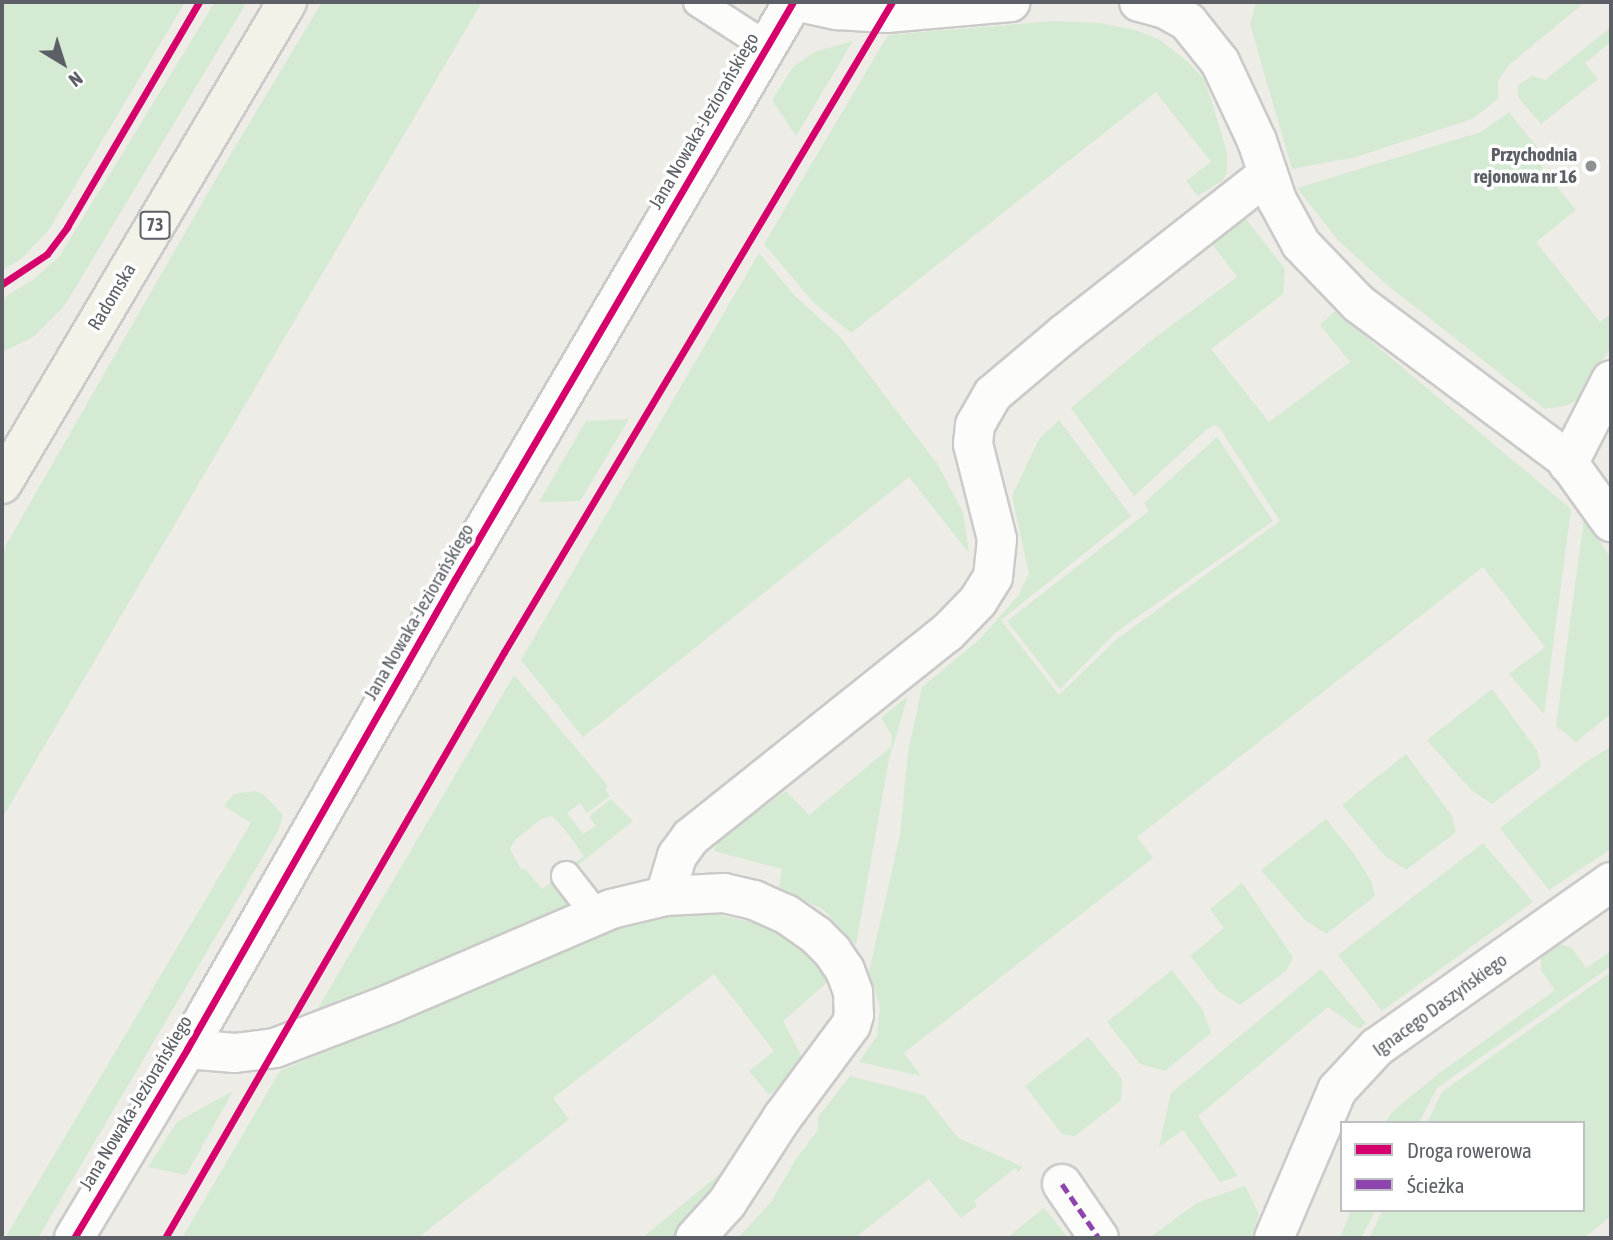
<!DOCTYPE html>
<meta charset="utf-8">
<style>
body{margin:0}
#map{position:relative;width:1613px;height:1240px;overflow:hidden;background:#edece7;font-family:"Asap Condensed",sans-serif}
div>[style]{position:absolute}
[style*='--x']{left:calc(var(--x)*1px);top:calc(var(--y)*1px);width:calc(var(--w)*1px);rotate:calc(var(--a)*1deg)}
.green>*{inset:0;background:#d4ead2}
.roads{filter:drop-shadow(2px 0 #cacac9) drop-shadow(-2px 0 #cacac9) drop-shadow(0 2px #cacac9) drop-shadow(0 -2px #cacac9)}
.service>*{height:28px;margin:-14px;padding:0 14px;transform-origin:14px;border-radius:14px;background:#fcfcfb}
.minor>*{height:38px;margin:-19px;padding:0 19px;transform-origin:19px;border-radius:19px;background:#fcfcfb}
.tertiary>*{height:38px;margin:-19px;padding:0 19px;transform-origin:19px;border-radius:19px;background:#fcfcfb}
.primary>*{height:38px;margin:-19px;padding:0 19px;transform-origin:19px;border-radius:19px;background:#f3f2e8}
.quiet>*{height:5px;margin-top:-2.5px;transform-origin:0;background:repeating-linear-gradient(90deg,#8e44ad 0 10px,transparent 0 15px)}
.cycleway>*{height:7px;margin:-3.5px;padding:0 3.5px;transform-origin:3.5px;border-radius:3.5px;background:#d6006c}
.dots>*{width:19px;height:19px;translate:-50% -50%;box-sizing:border-box;border:4px solid #fff;border-radius:50%}
span{translate:-50% -50%;white-space:nowrap;text-align:center;line-height:1.15;-webkit-text-stroke:7px #fff;paint-order:stroke}
.shield-label span{padding:2px 5px;background:#fff;border:2px solid;border-radius:5px;-webkit-text-stroke-width:0}
.shield-label{font-size:18px;color:#5c6066;font-weight:700}
.street-label{font-size:19px;color:#5c6066}
.poi-label{font-size:19px;color:#5c6066;font-weight:700}
.right{translate:-100% -50%;text-align:right}
.frame{position:absolute;inset:0;border:4px solid #5c6066;pointer-events:none}
.legend{position:absolute;left:1340px;top:1121px;width:245px;height:91px;box-sizing:border-box;background:#fff;border:2px solid #bebfc2;margin:0;padding:9px 12px;list-style:none;font-size:21px;color:#5c6066}
.legend li{display:flex;align-items:center;gap:14px;height:35px}
.legend b{width:35px;border:2px solid #bebfc2}
.north{position:absolute;left:28px;top:28px;width:70px;height:70px;-webkit-text-stroke:5px #fff;paint-order:stroke;rotate:142deg;font-size:19px;font-weight:700;line-height:28px;text-align:center;color:#5c6066}
.north::after{content:'';display:block;margin:auto;width:24px;height:32px;background:#5c6066;clip-path:polygon(50% 0,100% 100%,50% 72%,0 100%)}
</style>
<div id="map">
<div class="green">
<div style="clip-path:polygon(2px 2px,185px 2px,48px 231px,22px 258px,2px 270px)"></div>
<div style="clip-path:polygon(215px 2px,247px 2px,65px 305px,33px 337px,2px 352px,2px 299px,34px 279px,59px 257px)"></div>
<div style="clip-path:polygon(322px 2px,482px 2px,2px 818px,2px 552px,217px 177px)"></div>
<div style="clip-path:polygon(1256px 2px,1585px 2px,1509px 65px,1498px 81px,1498px 99px,1472px 119px,1356px 157px,1292px 169px,1250px 24px)"></div>
<div style="clip-path:polygon(1053px 21px,1099px 23px,1135px 30px,1160px 40px,1189px 63px,1204px 79px,1211px 99px,1227px 153px,1227px 172px,1223px 180px,1198px 196px,1186px 181px,1211px 162px,1156px 92px,851px 333px,813px 302px,764px 244px,888px 35px)"></div>
<div style="clip-path:polygon(1611px 27px,1611px 42px,1585px 63px,1598px 79px,1541px 124px,1518px 97px,1518px 85px,1532px 76px,1545px 80px)"></div>
<div style="clip-path:polygon(853px 41px,796px 136px,772px 100px,794px 66px,814px 52px)"></div>
<div style="clip-path:polygon(1509px 112px,1537px 147px,1543px 170px,1576px 210px,1536px 242px,1600px 322px,1611px 314px,1611px 347px,1578px 400px,1565px 406px,1545px 409px,1386px 284px,1338px 240px,1297px 188px,1481px 132px)"></div>
<div style="clip-path:polygon(1246px 219px,1285px 269px,1283px 294px,1211px 349px,1269px 422px,1350px 362px,1320px 325px,1335px 311px,1571px 509px,1544px 714px,1509px 674px,1545px 647px,1483px 567px,1137px 837px,1153px 858px,904px 1053px,921px 1076px,859px 1062px,877px 1036px,880px 1007px,869px 972px,900px 835px,908px 753px,922px 687px,979px 640px,1018px 596px,1029px 574px,1012px 496px,1039px 439px,1059px 420px,1131px 516px,1001px 620px,1059px 695px,1117px 639px,1280px 521px,1219px 427px,1214px 425px,1206px 430px,1134px 496px,1071px 408px,1149px 342px,1237px 277px,1210px 241px,1235px 223px)"></div>
<div style="clip-path:polygon(759px 253px,794px 295px,841px 338px,938px 465px,963px 512px,969px 553px,909px 477px,583px 737px,521px 660px)"></div>
<div style="clip-path:polygon(629px 419px,580px 501px,539px 502px,586px 421px)"></div>
<div style="clip-path:polygon(1217px 437px,1273px 521px,1115px 633px,1060px 689px,1007px 621px,1149px 511px,1144px 503px)"></div>
<div style="clip-path:polygon(1584px 519px,1611px 558px,1611px 714px,1576px 742px,1556px 726px)"></div>
<div style="clip-path:polygon(514px 675px,608px 786px,605px 789px,610px 796px,587px 813px,580px 803px,567px 813px,583px 834px,596px 826px,589px 816px,611px 799px,633px 821px,578px 865px,576px 862px,584px 856px,566px 831px,552px 816px,541px 819px,515px 840px,510px 849px,521px 869px,525px 869px,542px 889px,557px 879px,571px 904px,567px 910px,317px 1010px)"></div>
<div style="clip-path:polygon(1492px 689px,1537px 750px,1541px 767px,1492px 804px,1471px 790px,1427px 740px)"></div>
<div style="clip-path:polygon(908px 696px,889px 759px,856px 945px,824px 910px,779px 889px,782px 869px,714px 851px,719px 839px,786px 791px,809px 815px,891px 747px,892px 736px,881px 718px)"></div>
<div style="clip-path:polygon(1611px 747px,1611px 849px,1549px 890px,1500px 828px,1587px 761px)"></div>
<div style="clip-path:polygon(1406px 754px,1452px 816px,1456px 832px,1406px 870px,1385px 856px,1342px 805px)"></div>
<div style="clip-path:polygon(254px 791px,263px 794px,283px 815px,278px 831px,38px 1238px,5px 1238px,251px 823px,224px 806px,234px 794px)"></div>
<div style="clip-path:polygon(1326px 819px,1355px 855px,1371px 881px,1375px 896px,1326px 934px,1305px 920px,1261px 870px)"></div>
<div style="clip-path:polygon(1483px 843px,1533px 902px,1382px 1011px,1338px 955px)"></div>
<div style="clip-path:polygon(1242px 883px,1293px 957px,1287px 970px,1240px 1005px,1218px 991px,1190px 956px,1224px 928px,1210px 909px)"></div>
<div style="clip-path:polygon(667px 912px,719px 915px,759px 924px,793px 939px,817px 958px,830px 980px,783px 1021px,805px 1063px,769px 1095px,749px 1071px,774px 1051px,714px 974px,553px 1098px,569px 1119px,418px 1238px,182px 1238px,280px 1071px,589px 939px)"></div>
<div style="clip-path:polygon(1559px 944px,1572px 948px,1586px 968px,1611px 951px,1611px 966px,1437px 1088px,1419px 1123px,1385px 1123px,1392px 1112px,1438px 1074px,1555px 990px,1541px 970px,1541px 956px)"></div>
<div style="clip-path:polygon(1321px 969px,1366px 1023px,1359px 1029px,1328px 1007px,1198px 1116px,1238px 1176px,1220px 1182px,1183px 1130px,1159px 1147px,1171px 1093px)"></div>
<div style="clip-path:polygon(1172px 970px,1202px 1009px,1211px 1033px,1165px 1071px,1140px 1064px,1107px 1022px)"></div>
<div style="clip-path:polygon(1611px 972px,1611px 1216px,1584px 1238px,1369px 1238px,1383px 1210px,1583px 1210px,1583px 1123px,1427px 1123px,1442px 1092px)"></div>
<div style="clip-path:polygon(1088px 1037px,1122px 1079px,1121px 1100px,1075px 1136px,1062px 1134px,1025px 1086px)"></div>
<div style="clip-path:polygon(850px 1076px,924px 1095px,958px 1138px,1023px 1167px,1018px 1172px,1015px 1168px,974px 1201px,977px 1206px,961px 1218px,929px 1179px,855px 1238px,738px 1238px,771px 1202px,796px 1159px,818px 1130px,818px 1117px)"></div>
<div style="clip-path:polygon(233px 1091px,186px 1175px,148px 1167px,177px 1122px)"></div>
<div style="clip-path:polygon(739px 1158px,696px 1219px,675px 1238px,642px 1238px)"></div>
<div style="clip-path:polygon(1245px 1186px,1259px 1214px,1251px 1238px,1149px 1238px,1197px 1203px)"></div>
<div style="clip-path:polygon(1044px 1208px,1068px 1238px,1008px 1237px)"></div>
<div style="clip-path:polygon(1351px 1210px,1376px 1210px,1361px 1238px,1340px 1238px)"></div>
</div>
<div class="roads">
<div class="service">
<div style="--x:698;--y:2;--w:81;--a:32.9"></div>
<div style="--x:566;--y:876;--w:51;--a:52.2"></div>
</div>
<div class="minor">
<div style="--x:799;--y:2;--w:40;--a:12"></div>
<div style="--x:838;--y:10;--w:48;--a:3.6"></div>
<div style="--x:886;--y:13;--w:125;--a:-5"></div>
<div style="--x:1139;--y:2;--w:27;--a:15"></div>
<div style="--x:1165;--y:9;--w:26;--a:29"></div>
<div style="--x:1188;--y:22;--w:51;--a:51.3"></div>
<div style="--x:1220;--y:62;--w:87;--a:64.9"></div>
<div style="--x:1257;--y:141;--w:62;--a:71.3"></div>
<div style="--x:1277;--y:200;--w:50;--a:61.4"></div>
<div style="--x:1301;--y:244;--w:83;--a:46"></div>
<div style="--x:1359;--y:304;--w:257;--a:36.8"></div>
<div style="--x:1565;--y:458;--w:79;--a:54.3"></div>
<div style="--x:1568;--y:464;--w:94;--a:-62.9"></div>
<div style="--x:665;--y:896;--w:42;--a:-73.3"></div>
<div style="--x:677;--y:856;--w:24;--a:-54"></div>
<div style="--x:691;--y:837;--w:327;--a:-38.6"></div>
<div style="--x:947;--y:633;--w:45;--a:-45.9"></div>
<div style="--x:978;--y:601;--w:28;--a:-58"></div>
<div style="--x:993;--y:577;--w:38;--a:-84"></div>
<div style="--x:997;--y:539;--w:98;--a:-104.2"></div>
<div style="--x:973;--y:444;--w:19;--a:-84"></div>
<div style="--x:975;--y:425;--w:36;--a:-60"></div>
<div style="--x:993;--y:394;--w:93;--a:-40.2"></div>
<div style="--x:1064;--y:334;--w:259;--a:-38.1"></div>
<div style="--x:187;--y:1049;--w:48;--a:4.8"></div>
<div style="--x:235;--y:1053;--w:40;--a:-7.1"></div>
<div style="--x:275;--y:1048;--w:125;--a:-21"></div>
<div style="--x:392;--y:1003;--w:238;--a:-23.2"></div>
<div style="--x:611;--y:909;--w:56;--a:-13.5"></div>
<div style="--x:665;--y:896;--w:59;--a:-2.9"></div>
<div style="--x:724;--y:893;--w:31;--a:13"></div>
<div style="--x:754;--y:900;--w:35;--a:24"></div>
<div style="--x:786;--y:914;--w:37;--a:35"></div>
<div style="--x:816;--y:935;--w:23;--a:45"></div>
<div style="--x:832;--y:951;--w:23;--a:56"></div>
<div style="--x:845;--y:970;--w:23;--a:70"></div>
<div style="--x:853;--y:992;--w:23;--a:88"></div>
<div style="--x:854;--y:1015;--w:10;--a:107"></div>
<div style="--x:851;--y:1025;--w:116;--a:126.6"></div>
<div style="--x:782;--y:1118;--w:101;--a:122.9"></div>
<div style="--x:727;--y:1203;--w:47;--a:132.4"></div>
<div style="--x:1062;--y:1184;--w:65;--a:55.6"></div>
<div style="--x:1274;--y:1238;--w:161;--a:-66.9"></div>
<div style="--x:1337;--y:1090;--w:59;--a:-47.1"></div>
<div style="--x:1377;--y:1047;--w:286;--a:-35.2"></div>
</div>
<div class="tertiary">
<div style="--x:74;--y:1238;--w:220;--a:-59.1"></div>
<div style="--x:187;--y:1049;--w:541;--a:-60.31"></div>
<div style="--x:455;--y:579;--w:669;--a:-59.64"></div>
</div>
<div class="primary">
<div style="--x:2;--y:484;--w:560;--a:-59.4"></div>
</div>
</div>
<div class="quiet">
<div style="--x:1062;--y:1184;--w:65;--a:55.6"></div>
</div>
<div class="cycleway">
<div style="--x:2;--y:284;--w:54;--a:-33.7"></div>
<div style="--x:47;--y:254;--w:34;--a:-53"></div>
<div style="--x:67;--y:227;--w:261;--a:-59.6"></div>
<div style="--x:74;--y:1238;--w:220;--a:-59.1"></div>
<div style="--x:187;--y:1049;--w:541;--a:-60.31"></div>
<div style="--x:455;--y:579;--w:669;--a:-59.64"></div>
<div style="--x:165;--y:1238;--w:677;--a:-59.95"></div>
<div style="--x:504;--y:652;--w:757;--a:-59.17"></div>
</div>
<div class="dots">
<div style="left:1591px;top:166px;background:#8f9193"></div>
</div>
<div class="shield-label">
<span style="left:155px;top:225px">73</span>
</div>
<div class="street-label">
<span style="left:704px;top:121px;rotate:-60deg">Jana Nowaka-Jeziorańskiego</span>
<span style="left:112px;top:297px;rotate:-59deg">Radomska</span>
<span style="left:419px;top:612px;rotate:-60deg">Jana Nowaka-Jeziorańskiego</span>
<span style="left:1440px;top:1005px;rotate:-36deg">Ignacego Daszyńskiego</span>
<span style="left:136px;top:1103px;rotate:-59deg">Jana Nowaka-Jeziorańskiego</span>
</div>
<div class="poi-label">
<span class="right" style="left:1577px;top:166px">Przychodnia<br>rejonowa nr 16</span>
</div>
<div class="frame"></div>
<ul class="legend">
<li><b style="height:9px;background:#d6006c"></b>Droga rowerowa</li>
<li><b style="height:9px;background:#8e44ad"></b>Ścieżka</li>
</ul>
<div class="north">N</div>
</div>
